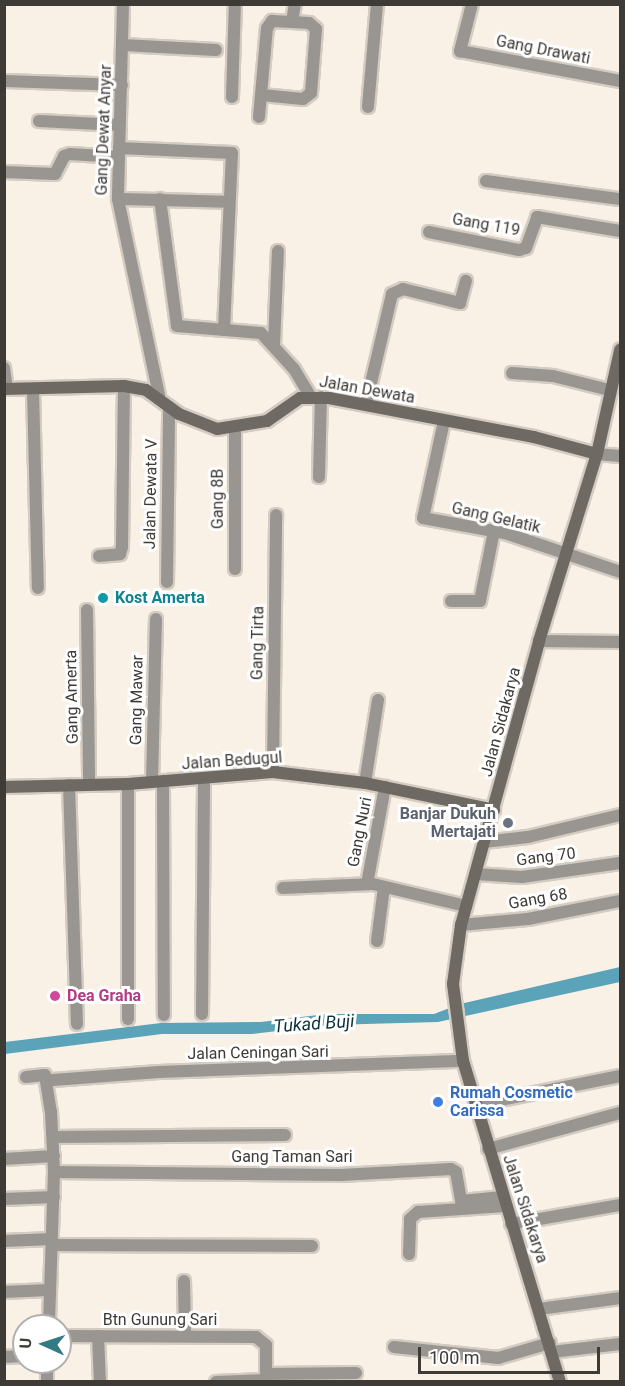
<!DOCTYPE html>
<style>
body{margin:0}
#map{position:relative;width:625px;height:1386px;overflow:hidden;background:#f9f0e6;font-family:Roboto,sans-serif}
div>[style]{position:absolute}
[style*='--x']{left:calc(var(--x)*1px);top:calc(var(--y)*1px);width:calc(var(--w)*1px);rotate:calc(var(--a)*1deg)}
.water>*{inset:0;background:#5ba3b8}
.roads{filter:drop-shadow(2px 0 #d4ccc3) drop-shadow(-2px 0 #d4ccc3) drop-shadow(0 2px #d4ccc3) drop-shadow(0 -2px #d4ccc3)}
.street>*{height:12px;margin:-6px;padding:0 6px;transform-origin:6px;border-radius:6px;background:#999591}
.secondary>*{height:12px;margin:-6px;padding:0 6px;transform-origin:6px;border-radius:6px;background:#6f6963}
.dots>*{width:16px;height:16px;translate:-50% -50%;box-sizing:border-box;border:3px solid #fff;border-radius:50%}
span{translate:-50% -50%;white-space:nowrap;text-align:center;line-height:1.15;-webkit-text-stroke:6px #fff;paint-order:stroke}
.street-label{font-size:16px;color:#3e3a36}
.culture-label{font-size:16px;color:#0d838f;font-weight:700}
.left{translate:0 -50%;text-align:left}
.worship-label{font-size:16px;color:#5b616d;font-weight:700}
.right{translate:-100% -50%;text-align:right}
.hotel-label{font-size:16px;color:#b23c85;font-weight:700}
.shop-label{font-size:16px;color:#366cbe;font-weight:700}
.water-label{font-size:18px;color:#0c3039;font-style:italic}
.frame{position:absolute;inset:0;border:6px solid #3e3a36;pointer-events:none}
.north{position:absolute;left:12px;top:1314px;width:60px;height:60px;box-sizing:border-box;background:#fff;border:2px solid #b2b0af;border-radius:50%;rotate:273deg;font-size:16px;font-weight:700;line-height:24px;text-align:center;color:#3e3a36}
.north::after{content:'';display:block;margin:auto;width:21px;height:27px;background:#337b84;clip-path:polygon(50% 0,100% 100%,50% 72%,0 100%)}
.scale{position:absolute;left:418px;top:1347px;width:182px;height:27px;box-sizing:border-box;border:3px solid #3e3a36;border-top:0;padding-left:8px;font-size:18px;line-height:21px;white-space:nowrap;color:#3e3a36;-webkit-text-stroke:4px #fff;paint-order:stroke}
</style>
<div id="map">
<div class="water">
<div style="clip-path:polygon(620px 967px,620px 982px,438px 1022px,329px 1025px,252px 1034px,162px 1034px,5px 1054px,5px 1042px,161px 1023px,261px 1022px,326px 1014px,434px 1014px,460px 1004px)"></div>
</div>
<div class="roads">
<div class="street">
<div style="--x:123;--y:4;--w:195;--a:91.5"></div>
<div style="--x:118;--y:199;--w:201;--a:78.2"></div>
<div style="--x:472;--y:4;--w:49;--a:104.3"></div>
<div style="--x:460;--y:51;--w:163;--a:10.6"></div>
<div style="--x:123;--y:45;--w:93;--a:3.1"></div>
<div style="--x:5;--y:81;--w:117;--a:2"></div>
<div style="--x:262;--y:95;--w:41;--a:5.6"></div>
<div style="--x:303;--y:99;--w:10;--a:-37"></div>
<div style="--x:311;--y:93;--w:64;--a:-85.5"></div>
<div style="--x:316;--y:29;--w:9;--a:-139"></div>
<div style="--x:309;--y:23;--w:17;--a:-177"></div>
<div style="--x:232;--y:97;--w:93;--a:-88.2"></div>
<div style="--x:368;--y:107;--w:103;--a:-85"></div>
<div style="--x:259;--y:117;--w:89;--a:-84.9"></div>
<div style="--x:267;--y:28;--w:9;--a:-54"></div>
<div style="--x:272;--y:21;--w:20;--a:3"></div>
<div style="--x:292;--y:22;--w:18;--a:-81"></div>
<div style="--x:39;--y:121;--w:80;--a:2.9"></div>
<div style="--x:119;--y:148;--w:113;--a:2.5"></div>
<div style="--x:232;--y:153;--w:177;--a:92.6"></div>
<div style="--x:4;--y:172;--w:51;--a:2.2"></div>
<div style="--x:55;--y:174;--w:20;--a:-63"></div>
<div style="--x:64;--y:156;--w:6;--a:-18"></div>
<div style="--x:70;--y:154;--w:48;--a:3.6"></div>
<div style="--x:486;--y:181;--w:135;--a:7.7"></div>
<div style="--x:118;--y:199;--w:111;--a:1.5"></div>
<div style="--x:160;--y:199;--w:128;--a:82.4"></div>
<div style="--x:177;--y:326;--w:84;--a:4.8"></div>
<div style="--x:261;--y:333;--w:49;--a:47.5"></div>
<div style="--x:294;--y:369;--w:31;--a:59"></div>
<div style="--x:429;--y:232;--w:92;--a:11.3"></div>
<div style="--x:519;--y:250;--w:7;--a:-16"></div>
<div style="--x:526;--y:248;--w:33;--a:-70"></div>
<div style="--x:537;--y:217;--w:84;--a:9.6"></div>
<div style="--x:274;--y:345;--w:94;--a:-87.6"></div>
<div style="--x:4;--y:368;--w:21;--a:82"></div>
<div style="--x:512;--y:373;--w:41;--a:4.2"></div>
<div style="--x:553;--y:376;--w:58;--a:14"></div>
<div style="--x:33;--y:389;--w:199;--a:88.6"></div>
<div style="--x:366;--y:404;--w:113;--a:-76.7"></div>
<div style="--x:392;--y:294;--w:12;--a:-24"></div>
<div style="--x:403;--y:289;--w:59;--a:13.8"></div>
<div style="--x:460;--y:303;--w:23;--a:-75"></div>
<div style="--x:444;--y:421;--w:99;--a:102.2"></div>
<div style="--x:423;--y:518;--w:83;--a:10.4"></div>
<div style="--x:505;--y:533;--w:121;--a:18.7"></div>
<div style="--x:235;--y:428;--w:141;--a:90"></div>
<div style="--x:597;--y:454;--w:23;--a:5"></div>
<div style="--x:319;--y:477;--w:80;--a:-88.6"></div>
<div style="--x:99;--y:556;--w:21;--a:-5"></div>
<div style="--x:120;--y:554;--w:7;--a:-74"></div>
<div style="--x:122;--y:547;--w:161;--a:-89.3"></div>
<div style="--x:167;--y:582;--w:175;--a:-89.3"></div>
<div style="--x:451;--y:601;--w:29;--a:0"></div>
<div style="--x:480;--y:601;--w:71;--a:-78.7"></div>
<div style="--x:87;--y:610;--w:174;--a:89.3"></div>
<div style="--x:539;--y:641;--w:81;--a:0.7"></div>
<div style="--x:273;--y:772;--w:257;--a:-89.3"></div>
<div style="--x:163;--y:781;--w:234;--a:89.8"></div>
<div style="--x:152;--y:782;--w:163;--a:-88.6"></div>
<div style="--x:365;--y:783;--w:84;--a:-81.1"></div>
<div style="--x:128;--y:784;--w:235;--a:90"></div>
<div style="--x:69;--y:785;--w:239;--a:88.1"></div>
<div style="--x:484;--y:842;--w:44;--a:-6.5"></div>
<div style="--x:528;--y:837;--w:95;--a:-13.4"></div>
<div style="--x:475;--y:874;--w:47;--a:3.7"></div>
<div style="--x:522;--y:877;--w:99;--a:-8.1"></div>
<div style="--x:367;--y:884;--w:99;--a:-79.5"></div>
<div style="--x:283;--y:888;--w:90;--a:-2.5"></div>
<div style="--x:373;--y:884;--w:96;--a:13.3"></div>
<div style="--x:461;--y:925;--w:67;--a:-5.1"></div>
<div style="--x:528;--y:919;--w:94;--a:-11.1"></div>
<div style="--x:377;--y:941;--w:54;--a:-82.6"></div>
<div style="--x:202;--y:1014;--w:235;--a:-89.5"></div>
<div style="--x:26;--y:1077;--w:19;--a:-6"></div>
<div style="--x:45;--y:1075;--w:37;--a:81"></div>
<div style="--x:51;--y:1112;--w:60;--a:87.1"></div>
<div style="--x:54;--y:1172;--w:154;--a:91.9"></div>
<div style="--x:53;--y:1080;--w:106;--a:-4.3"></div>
<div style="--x:159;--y:1072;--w:304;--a:-2.1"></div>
<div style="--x:475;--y:1105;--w:148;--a:-11.3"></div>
<div style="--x:53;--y:1137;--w:232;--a:-0.5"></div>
<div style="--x:488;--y:1149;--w:137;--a:-15.3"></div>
<div style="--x:4;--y:1159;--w:50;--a:-3.4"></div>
<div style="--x:54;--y:1172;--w:287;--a:0.6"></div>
<div style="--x:341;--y:1175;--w:110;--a:-3.1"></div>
<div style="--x:451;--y:1169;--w:6;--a:31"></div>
<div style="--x:456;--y:1172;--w:29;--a:80"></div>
<div style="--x:461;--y:1201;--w:42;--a:-5.4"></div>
<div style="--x:4;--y:1199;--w:50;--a:-2.3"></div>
<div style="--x:511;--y:1224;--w:111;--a:-9.9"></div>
<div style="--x:4;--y:1241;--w:48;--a:-2.4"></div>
<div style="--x:52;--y:1245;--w:260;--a:0.2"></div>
<div style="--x:409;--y:1254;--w:35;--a:-88"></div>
<div style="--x:410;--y:1219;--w:11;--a:-41"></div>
<div style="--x:418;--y:1212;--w:87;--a:-3.9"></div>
<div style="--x:184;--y:1281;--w:54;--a:88.9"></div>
<div style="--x:4;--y:1292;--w:45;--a:-2.5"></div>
<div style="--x:539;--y:1309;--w:82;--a:-7.7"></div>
<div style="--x:60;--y:1336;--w:196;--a:0.3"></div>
<div style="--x:256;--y:1337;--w:13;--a:39"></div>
<div style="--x:266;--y:1345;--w:37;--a:90"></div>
<div style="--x:98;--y:1336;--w:46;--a:87.5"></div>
<div style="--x:394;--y:1347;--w:105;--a:6"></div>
<div style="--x:498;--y:1358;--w:54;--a:-16.1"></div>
<div style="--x:552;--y:1352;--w:68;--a:-6.7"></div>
<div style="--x:4;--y:1357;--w:20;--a:-3"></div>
<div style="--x:266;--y:1374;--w:90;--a:-0.6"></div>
<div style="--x:47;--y:1382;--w:20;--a:-90"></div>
<div style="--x:216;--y:1382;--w:50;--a:-2.3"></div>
</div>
<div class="secondary">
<div style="--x:4;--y:389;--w:120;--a:-1.4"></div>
<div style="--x:124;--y:386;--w:22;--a:10"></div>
<div style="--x:146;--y:390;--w:41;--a:36"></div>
<div style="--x:179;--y:414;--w:41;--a:21.5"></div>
<div style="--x:217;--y:429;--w:51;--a:-9.1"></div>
<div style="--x:267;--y:421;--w:40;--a:-34.9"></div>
<div style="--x:300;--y:398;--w:29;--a:0"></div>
<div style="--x:329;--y:398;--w:209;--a:10.8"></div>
<div style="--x:534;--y:437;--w:65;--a:15.1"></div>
<div style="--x:4;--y:787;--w:124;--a:-1.4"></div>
<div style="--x:128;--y:784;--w:145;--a:-4.7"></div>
<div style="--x:273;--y:772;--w:93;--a:6.8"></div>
<div style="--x:365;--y:783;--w:132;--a:11.8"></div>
<div style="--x:560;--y:1382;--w:335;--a:-106.8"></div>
<div style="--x:463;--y:1061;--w:78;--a:-97.4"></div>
<div style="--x:453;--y:984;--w:60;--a:-82.3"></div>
<div style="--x:461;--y:925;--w:295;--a:-74.6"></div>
<div style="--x:539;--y:641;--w:196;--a:-72.8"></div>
<div style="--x:597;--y:454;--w:107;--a:-77.5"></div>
</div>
</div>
<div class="dots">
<div style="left:103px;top:598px;background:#0f9aa8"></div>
<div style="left:508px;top:823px;background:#6b7280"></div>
<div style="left:55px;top:996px;background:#d1479c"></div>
<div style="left:438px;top:1102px;background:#3f7fe0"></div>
</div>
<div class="street-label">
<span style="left:543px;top:50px;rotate:11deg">Gang Drawati</span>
<span style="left:104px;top:130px;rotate:-88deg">Gang Dewat Anyar</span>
<span style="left:486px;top:225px;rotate:10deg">Gang 119</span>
<span style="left:367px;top:390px;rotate:10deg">Jalan Dewata</span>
<span style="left:151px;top:494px;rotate:-89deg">Jalan Dewata V</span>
<span style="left:218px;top:499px;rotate:-90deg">Gang 8B</span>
<span style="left:496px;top:518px;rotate:13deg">Gang Gelatik</span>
<span style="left:258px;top:643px;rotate:-89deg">Gang Tirta</span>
<span style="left:72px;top:697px;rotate:-91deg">Gang Amerta</span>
<span style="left:137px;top:700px;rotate:-89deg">Gang Mawar</span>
<span style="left:501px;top:722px;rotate:-75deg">Jalan Sidakarya</span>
<span style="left:232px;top:761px;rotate:-4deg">Jalan Bedugul</span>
<span style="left:360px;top:832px;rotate:-79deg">Gang Nuri</span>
<span style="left:546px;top:857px;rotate:-7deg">Gang 70</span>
<span style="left:538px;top:899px;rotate:-10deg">Gang 68</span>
<span style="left:258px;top:1053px;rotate:-1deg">Jalan Ceningan Sari</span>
<span style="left:292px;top:1157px">Gang Taman Sari</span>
<span style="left:525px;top:1209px;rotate:72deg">Jalan Sidakarya</span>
<span style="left:160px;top:1320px">Btn Gunung Sari</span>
</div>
<div class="culture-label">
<span class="left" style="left:115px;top:598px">Kost Amerta</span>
</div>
<div class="worship-label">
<span class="right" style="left:496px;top:823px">Banjar Dukuh<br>Mertajati</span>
</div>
<div class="hotel-label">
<span class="left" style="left:67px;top:996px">Dea Graha</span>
</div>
<div class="shop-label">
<span class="left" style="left:450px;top:1102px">Rumah Cosmetic<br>Carissa</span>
</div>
<div class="water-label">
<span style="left:314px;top:1024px;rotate:-4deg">Tukad Buji</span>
</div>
<div class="frame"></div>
<div class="north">U</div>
<div class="scale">100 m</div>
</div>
